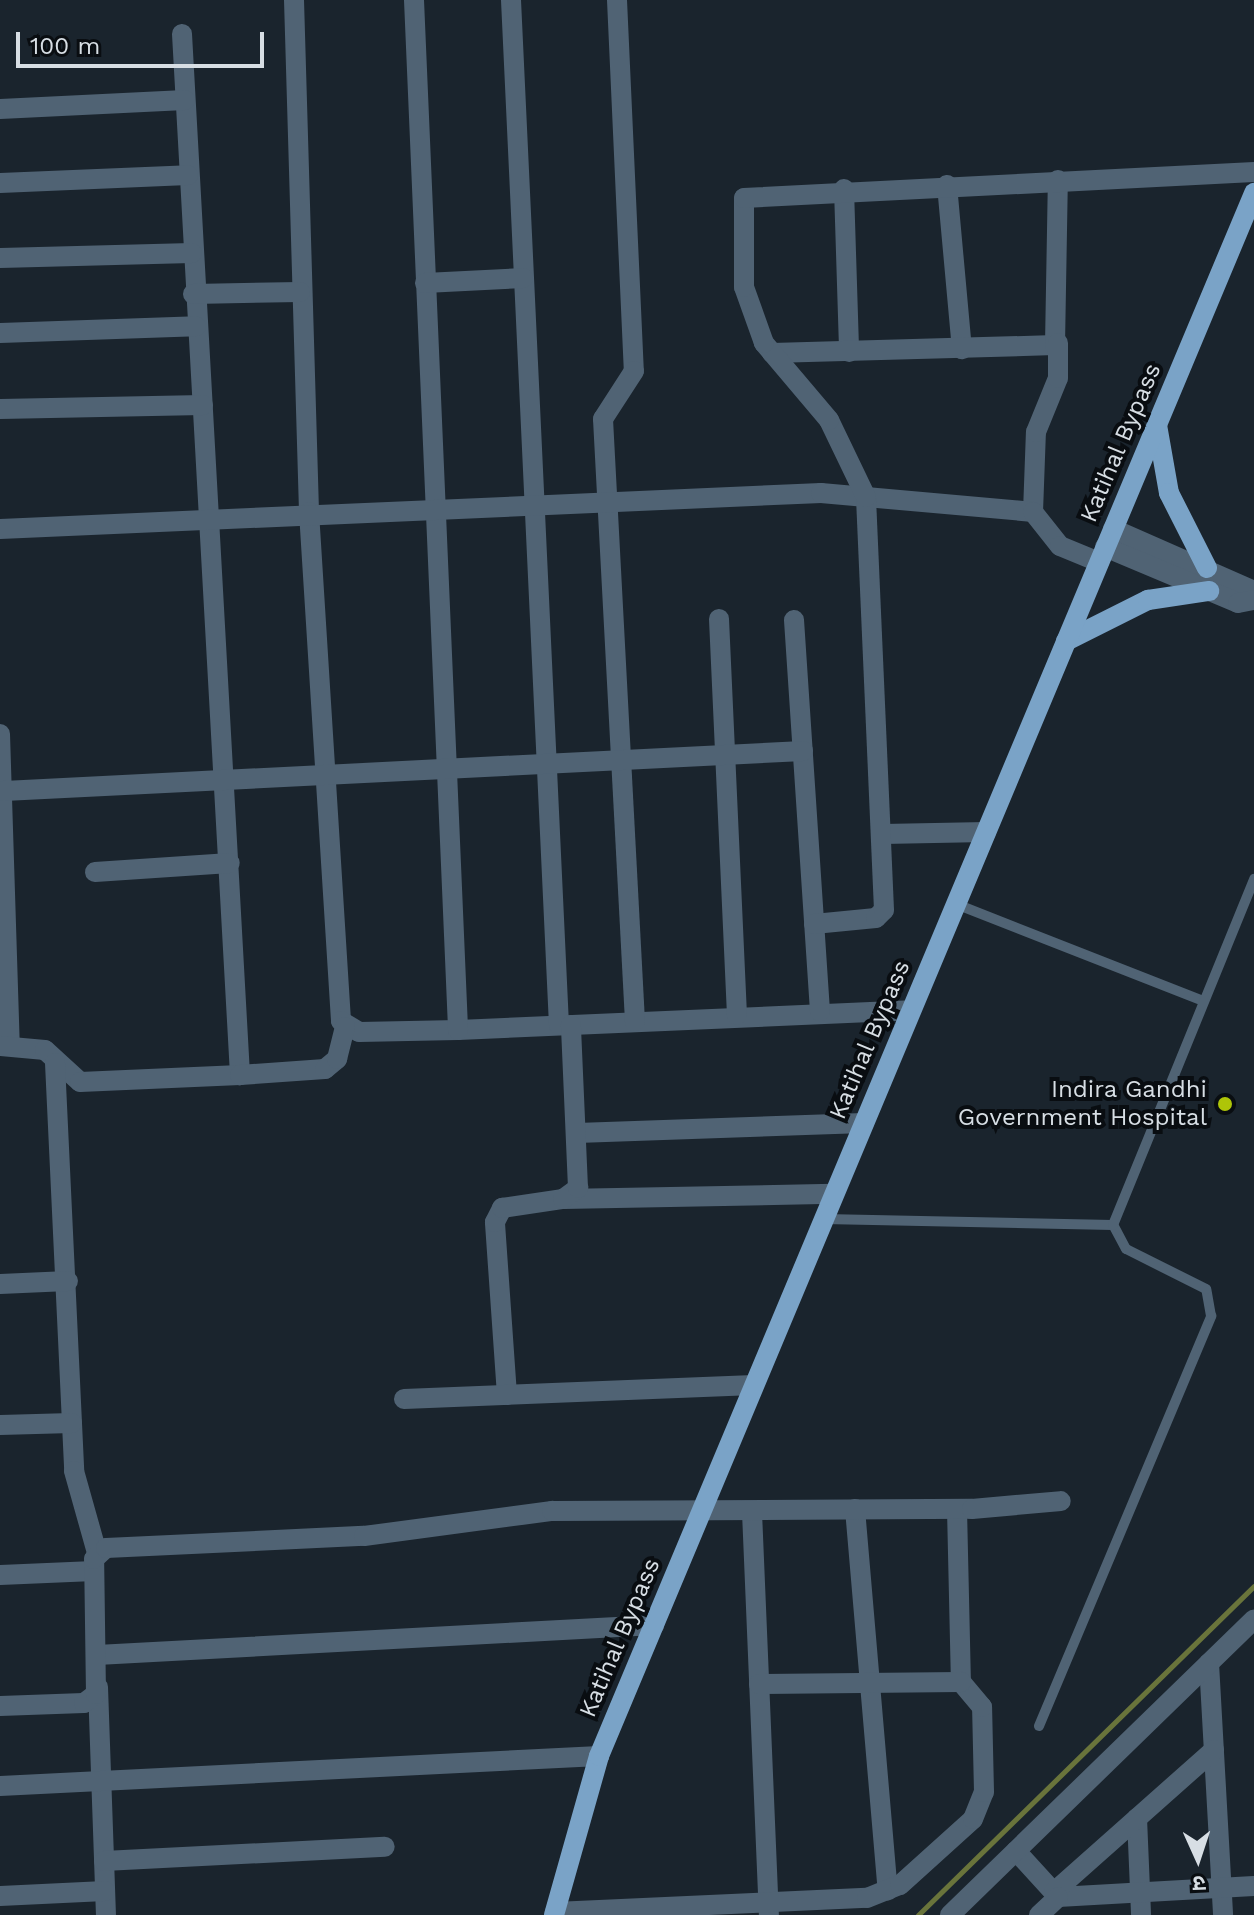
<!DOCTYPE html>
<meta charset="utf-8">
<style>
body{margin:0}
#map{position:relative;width:1254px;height:1915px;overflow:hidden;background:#1a242d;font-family:"Work Sans","Noto Sans Devanagari",sans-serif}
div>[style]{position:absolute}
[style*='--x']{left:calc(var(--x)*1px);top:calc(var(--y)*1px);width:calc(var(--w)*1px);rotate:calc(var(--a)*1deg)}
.stream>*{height:5px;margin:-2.5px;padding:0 2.5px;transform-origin:2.5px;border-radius:2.5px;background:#69743b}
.service>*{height:10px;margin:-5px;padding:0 5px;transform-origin:5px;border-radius:5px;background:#506374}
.minor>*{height:20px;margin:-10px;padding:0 10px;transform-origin:10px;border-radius:10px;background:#506374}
.primary>*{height:20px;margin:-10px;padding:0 10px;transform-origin:10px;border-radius:10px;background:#7aa3c7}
.dots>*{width:22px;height:22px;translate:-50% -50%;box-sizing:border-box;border:4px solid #090d11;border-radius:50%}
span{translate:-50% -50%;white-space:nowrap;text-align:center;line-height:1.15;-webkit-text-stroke:8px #090d11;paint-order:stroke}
.street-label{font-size:24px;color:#d7dee4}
.poi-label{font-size:24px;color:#d7dee4}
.right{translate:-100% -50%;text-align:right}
.north{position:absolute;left:1158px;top:1819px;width:80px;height:80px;-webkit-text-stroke:6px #090d11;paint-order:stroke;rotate:177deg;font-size:22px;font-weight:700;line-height:32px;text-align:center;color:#d7dee4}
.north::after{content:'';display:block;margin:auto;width:28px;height:36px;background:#d7dee4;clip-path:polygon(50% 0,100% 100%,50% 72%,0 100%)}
.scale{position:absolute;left:16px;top:32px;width:248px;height:36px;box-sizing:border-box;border:4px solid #d7dee4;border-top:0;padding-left:10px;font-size:24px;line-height:28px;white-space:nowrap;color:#d7dee4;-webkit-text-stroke:6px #090d11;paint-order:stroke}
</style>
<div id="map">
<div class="stream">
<div style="--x:918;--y:1915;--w:470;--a:-44.4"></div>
</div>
<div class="service">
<div style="--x:956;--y:904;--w:266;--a:21.4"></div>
<div style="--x:824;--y:1219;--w:289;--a:1.2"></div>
<div style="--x:1039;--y:1726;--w:445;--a:-67.2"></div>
<div style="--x:1211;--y:1316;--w:27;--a:-100"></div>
<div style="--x:1206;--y:1289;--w:89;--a:-153.4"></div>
<div style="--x:1126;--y:1249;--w:27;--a:-118"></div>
<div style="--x:1113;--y:1225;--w:374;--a:-67.8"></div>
</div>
<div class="minor">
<div style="--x:294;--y:0;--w:512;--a:88.32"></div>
<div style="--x:309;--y:512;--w:510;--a:86.4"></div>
<div style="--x:341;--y:1021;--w:21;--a:31"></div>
<div style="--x:359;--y:1032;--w:99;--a:-1.2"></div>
<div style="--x:458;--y:1030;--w:453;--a:-2.5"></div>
<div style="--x:414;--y:0;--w:1031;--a:87.55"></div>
<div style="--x:511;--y:0;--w:1026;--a:87.32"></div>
<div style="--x:617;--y:0;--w:371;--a:87.4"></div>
<div style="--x:634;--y:371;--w:57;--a:122.9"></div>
<div style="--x:603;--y:419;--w:603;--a:86.96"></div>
<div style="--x:182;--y:34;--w:1043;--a:86.81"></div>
<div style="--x:0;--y:109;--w:185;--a:-2.8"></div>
<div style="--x:0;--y:183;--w:188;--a:-2.4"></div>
<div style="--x:947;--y:185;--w:165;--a:84.8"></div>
<div style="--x:844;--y:189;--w:163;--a:88.2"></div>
<div style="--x:0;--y:258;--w:192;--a:-1.5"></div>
<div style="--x:425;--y:283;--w:98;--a:-2.9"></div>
<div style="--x:193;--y:294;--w:107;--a:-1.1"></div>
<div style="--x:0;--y:333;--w:196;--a:-2"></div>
<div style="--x:772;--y:353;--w:283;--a:-1.6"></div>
<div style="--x:1055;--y:345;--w:165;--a:-89"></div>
<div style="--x:0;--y:409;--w:203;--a:-1.1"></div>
<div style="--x:1033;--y:512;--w:80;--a:-87.9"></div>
<div style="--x:1036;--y:432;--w:58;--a:-67.8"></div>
<div style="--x:1058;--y:378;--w:35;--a:-90"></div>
<div style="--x:0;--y:529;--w:822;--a:-2.51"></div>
<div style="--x:821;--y:493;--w:213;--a:5.1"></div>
<div style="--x:1033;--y:512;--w:43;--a:51.5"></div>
<div style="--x:1060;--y:546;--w:42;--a:22.3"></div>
<div style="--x:1113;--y:529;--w:154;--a:23.7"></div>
<div style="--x:1105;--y:547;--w:144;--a:22.8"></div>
<div style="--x:1238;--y:603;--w:16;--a:-11"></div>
<div style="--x:719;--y:619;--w:396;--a:87.4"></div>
<div style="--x:794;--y:620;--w:392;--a:86.2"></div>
<div style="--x:0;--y:734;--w:312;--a:88.2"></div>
<div style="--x:4;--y:791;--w:800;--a:-2.87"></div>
<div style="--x:883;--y:834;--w:103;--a:-1.1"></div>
<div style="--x:95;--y:872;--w:135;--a:-3.8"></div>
<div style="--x:814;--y:924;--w:62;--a:-5.5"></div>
<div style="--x:876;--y:918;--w:11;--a:-45"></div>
<div style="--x:884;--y:910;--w:413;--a:-92.5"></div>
<div style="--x:866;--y:497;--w:85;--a:-115.7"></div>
<div style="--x:829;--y:420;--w:101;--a:-130.2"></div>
<div style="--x:764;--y:343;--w:59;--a:-109.7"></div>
<div style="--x:744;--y:287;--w:89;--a:-90"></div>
<div style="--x:744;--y:198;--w:511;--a:-2.92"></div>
<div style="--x:0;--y:1046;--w:45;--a:5.1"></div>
<div style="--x:45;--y:1050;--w:47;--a:42.4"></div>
<div style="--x:80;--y:1082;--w:160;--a:-2.5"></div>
<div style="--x:240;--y:1075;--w:85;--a:-4"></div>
<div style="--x:325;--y:1069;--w:16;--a:-40"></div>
<div style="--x:337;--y:1059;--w:33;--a:-76"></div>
<div style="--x:55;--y:1063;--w:408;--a:87.3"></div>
<div style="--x:74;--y:1471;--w:85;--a:74.3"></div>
<div style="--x:577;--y:1133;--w:287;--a:-2"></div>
<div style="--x:563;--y:1199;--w:271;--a:-1.1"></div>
<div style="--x:0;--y:1284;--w:68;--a:-2.5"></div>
<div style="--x:507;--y:1395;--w:173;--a:-94"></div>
<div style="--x:495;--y:1222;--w:16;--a:-63"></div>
<div style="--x:502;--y:1208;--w:62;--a:-8.4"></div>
<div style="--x:563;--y:1199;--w:19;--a:-36"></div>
<div style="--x:578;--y:1188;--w:163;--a:-92.5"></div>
<div style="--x:404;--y:1399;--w:350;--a:-2.3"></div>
<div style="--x:0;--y:1425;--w:72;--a:-1.6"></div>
<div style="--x:855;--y:1509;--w:383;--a:85.1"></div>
<div style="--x:957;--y:1509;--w:173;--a:88.7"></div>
<div style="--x:752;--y:1512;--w:403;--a:87.6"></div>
<div style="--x:0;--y:1575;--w:94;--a:-2.4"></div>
<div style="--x:97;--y:1655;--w:558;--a:-3.08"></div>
<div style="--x:1209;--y:1663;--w:252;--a:86.8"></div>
<div style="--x:98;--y:1687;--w:228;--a:88"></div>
<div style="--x:0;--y:1706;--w:84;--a:-2"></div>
<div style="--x:84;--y:1703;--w:15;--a:-37"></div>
<div style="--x:96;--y:1694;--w:135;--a:-90.8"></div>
<div style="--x:94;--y:1559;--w:16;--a:-43"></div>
<div style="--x:106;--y:1548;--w:258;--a:-2.7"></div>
<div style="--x:364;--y:1536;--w:190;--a:-7.6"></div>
<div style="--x:552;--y:1511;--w:420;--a:-0.3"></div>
<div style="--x:972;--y:1509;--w:89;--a:-5.1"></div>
<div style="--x:0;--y:1786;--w:600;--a:-2.87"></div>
<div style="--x:1137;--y:1818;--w:97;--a:87.6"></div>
<div style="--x:1016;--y:1851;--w:62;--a:47.6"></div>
<div style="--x:1058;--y:1897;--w:196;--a:-3.2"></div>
<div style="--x:104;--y:1861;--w:281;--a:-2.9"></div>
<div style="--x:1054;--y:1892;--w:214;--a:-41.6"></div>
<div style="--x:0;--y:1896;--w:105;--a:-2.7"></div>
<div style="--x:555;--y:1912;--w:312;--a:-2.6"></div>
<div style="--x:867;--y:1898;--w:35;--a:-22"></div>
<div style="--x:900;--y:1885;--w:98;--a:-42.1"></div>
<div style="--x:973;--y:1819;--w:29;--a:-68"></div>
<div style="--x:984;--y:1792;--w:85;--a:-91.3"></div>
<div style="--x:982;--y:1707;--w:33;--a:-130"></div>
<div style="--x:961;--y:1682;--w:202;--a:179.4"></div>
<div style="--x:950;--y:1915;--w:424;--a:-44.2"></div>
<div style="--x:1039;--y:1915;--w:26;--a:-43"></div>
</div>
<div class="primary">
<div style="--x:1157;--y:425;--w:69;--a:80"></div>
<div style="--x:1169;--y:493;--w:84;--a:63.1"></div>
<div style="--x:1066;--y:641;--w:92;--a:-26.6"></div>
<div style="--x:1148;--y:600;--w:62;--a:-8.4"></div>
<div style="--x:554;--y:1915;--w:165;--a:-74.2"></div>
<div style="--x:599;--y:1756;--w:1695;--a:-67.26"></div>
</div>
<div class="dots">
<div style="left:1225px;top:1104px;background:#aec508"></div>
</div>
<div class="street-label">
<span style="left:1121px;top:443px;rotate:-67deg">Katihal Bypass</span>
<span style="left:870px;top:1040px;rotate:-67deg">Katihal Bypass</span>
<span style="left:620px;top:1638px;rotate:-67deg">Katihal Bypass</span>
</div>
<div class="poi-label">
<span class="right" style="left:1207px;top:1104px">Indira Gandhi<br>Government Hospital</span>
</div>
<div class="north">उ</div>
<div class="scale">100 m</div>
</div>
